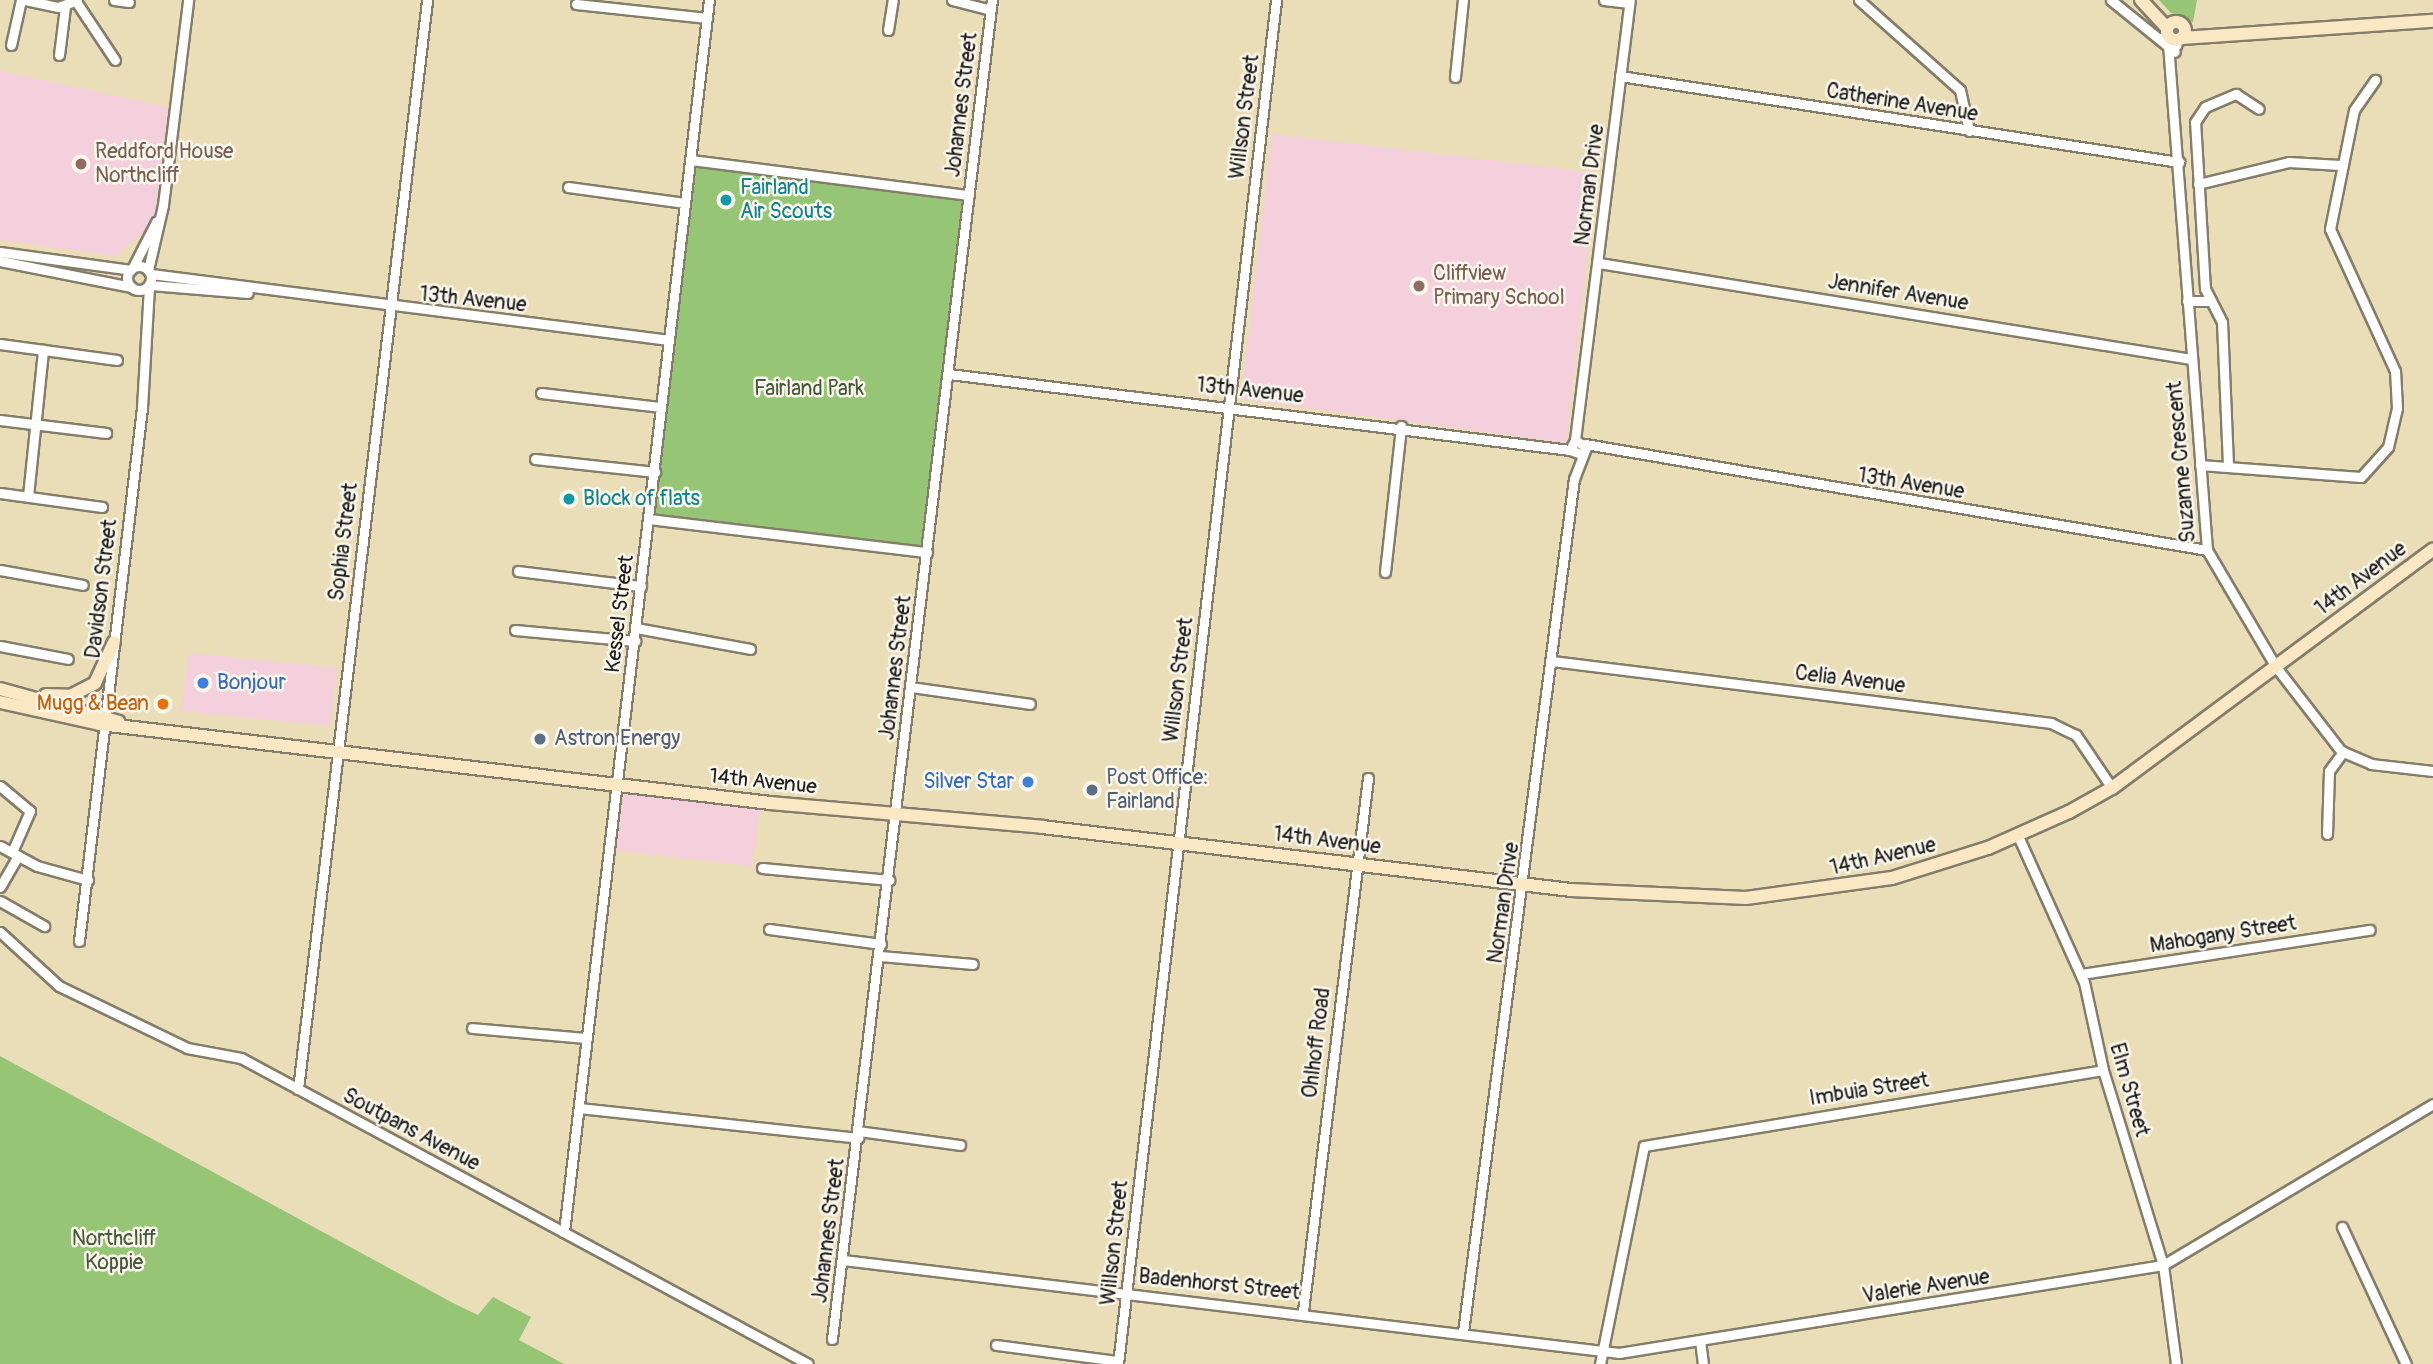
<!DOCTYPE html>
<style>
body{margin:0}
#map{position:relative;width:2433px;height:1364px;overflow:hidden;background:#eadeb9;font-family:Pangolin,sans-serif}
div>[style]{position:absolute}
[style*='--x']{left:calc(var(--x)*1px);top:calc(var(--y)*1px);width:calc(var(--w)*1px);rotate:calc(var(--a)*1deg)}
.built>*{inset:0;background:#f4cfdc}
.green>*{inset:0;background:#95c575}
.roads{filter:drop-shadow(2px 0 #837d6a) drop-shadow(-2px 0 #837d6a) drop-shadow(0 2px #837d6a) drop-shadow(0 -2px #837d6a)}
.street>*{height:9px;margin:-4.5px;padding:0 4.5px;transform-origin:4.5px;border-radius:4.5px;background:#fff}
.street>.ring{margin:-4.5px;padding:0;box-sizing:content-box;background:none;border:9px solid #fff;border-radius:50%}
.secondary>*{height:12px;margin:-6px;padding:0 6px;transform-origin:6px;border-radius:6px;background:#fae7c3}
.secondary>.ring{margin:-6px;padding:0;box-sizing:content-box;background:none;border:12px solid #fae7c3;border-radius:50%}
.dots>*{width:19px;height:19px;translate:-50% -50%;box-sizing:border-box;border:4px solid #fbf7ec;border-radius:50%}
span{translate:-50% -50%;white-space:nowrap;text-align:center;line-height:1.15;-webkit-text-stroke:5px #fbf7ec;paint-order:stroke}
.street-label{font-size:21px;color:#1c1c1c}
.education-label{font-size:21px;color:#785e54}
.left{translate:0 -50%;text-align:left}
.culture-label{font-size:21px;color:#0d838f}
.park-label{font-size:21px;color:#46573b}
.shop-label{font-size:21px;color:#366cbe}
.right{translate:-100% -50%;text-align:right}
.food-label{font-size:21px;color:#c56008}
.service-label{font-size:21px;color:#4e5e75}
</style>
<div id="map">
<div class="built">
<div style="clip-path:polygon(0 71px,168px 107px,155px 221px,116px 256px,0 240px)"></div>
<div style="clip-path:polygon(1272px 134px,1597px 173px,1566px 443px,1241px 399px)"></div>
<div style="clip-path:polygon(189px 653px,337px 668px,330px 726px,181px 711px)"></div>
<div style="clip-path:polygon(619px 788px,761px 803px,752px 866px,612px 850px)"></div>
</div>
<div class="green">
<div style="clip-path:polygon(2159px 0,2197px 0,2193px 22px,2171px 13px)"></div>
<div style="clip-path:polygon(697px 162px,970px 199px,928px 549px,654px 518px)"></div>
<div style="clip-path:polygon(0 1056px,453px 1303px,478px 1315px,493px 1297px,531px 1317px,519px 1340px,564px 1364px,0 1364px)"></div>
</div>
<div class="roads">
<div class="street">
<div style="--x:25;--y:0;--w:34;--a:12"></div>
<div style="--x:58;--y:7;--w:20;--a:-20"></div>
<div style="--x:75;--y:0;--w:72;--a:56.3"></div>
<div style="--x:114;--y:0;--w:15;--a:8"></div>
<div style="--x:952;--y:0;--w:40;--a:14.4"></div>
<div style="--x:1604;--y:0;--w:25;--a:7"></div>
<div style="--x:1859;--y:0;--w:135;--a:41.7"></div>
<div style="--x:1960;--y:90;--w:42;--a:77.6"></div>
<div style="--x:2111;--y:0;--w:82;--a:39.1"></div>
<div style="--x:576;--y:4;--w:132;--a:6.1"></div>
<div style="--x:888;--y:30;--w:30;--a:-81"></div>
<div style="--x:2167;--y:31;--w:521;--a:85.59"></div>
<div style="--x:2207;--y:550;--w:136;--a:59.5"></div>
<div style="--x:2276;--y:667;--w:106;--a:52.3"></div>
<div style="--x:2341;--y:751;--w:33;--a:23"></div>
<div style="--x:2371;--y:764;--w:62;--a:6.4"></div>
<div style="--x:2161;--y:38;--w:17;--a:25"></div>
<div style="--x:11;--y:45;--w:46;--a:-77.5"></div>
<div style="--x:59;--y:55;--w:48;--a:-82.9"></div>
<div style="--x:1620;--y:76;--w:566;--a:8.75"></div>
<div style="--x:1455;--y:77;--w:77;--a:-84.1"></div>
<div style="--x:691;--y:160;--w:280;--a:7.2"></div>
<div style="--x:2198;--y:184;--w:94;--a:-13.6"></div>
<div style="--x:2289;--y:162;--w:51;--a:3.4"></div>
<div style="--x:568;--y:187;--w:118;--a:7.8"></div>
<div style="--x:0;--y:252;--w:132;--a:7.8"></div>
<div style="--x:0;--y:261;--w:134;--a:11.2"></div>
<div style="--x:1599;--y:263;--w:600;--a:9.21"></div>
<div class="ring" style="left:127px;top:266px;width:15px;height:15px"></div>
<div style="--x:133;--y:267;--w:51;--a:-62.9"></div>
<div style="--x:148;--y:270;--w:67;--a:-77"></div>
<div style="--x:163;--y:205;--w:207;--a:-83"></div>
<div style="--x:151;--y:274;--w:522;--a:7.26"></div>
<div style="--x:150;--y:285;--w:98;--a:4.7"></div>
<div style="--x:2187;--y:301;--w:24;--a:0"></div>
<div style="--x:0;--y:344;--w:118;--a:7.8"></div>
<div style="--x:949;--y:374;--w:626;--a:6.98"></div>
<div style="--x:541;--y:393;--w:121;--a:6.7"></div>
<div style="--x:0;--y:420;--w:107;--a:7"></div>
<div style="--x:1575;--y:440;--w:443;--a:-82.9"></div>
<div style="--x:1585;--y:444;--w:631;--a:9.67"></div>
<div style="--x:535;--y:459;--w:121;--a:6.2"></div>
<div style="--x:2200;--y:465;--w:161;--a:4.3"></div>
<div style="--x:2361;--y:477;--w:40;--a:-48"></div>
<div style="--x:2388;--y:447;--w:40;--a:-77"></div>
<div style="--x:2397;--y:408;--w:37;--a:-93"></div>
<div style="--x:2395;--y:371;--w:156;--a:-114.6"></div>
<div style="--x:2330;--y:229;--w:121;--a:-78.6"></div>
<div style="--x:2354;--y:110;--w:37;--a:-55"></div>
<div style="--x:2228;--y:465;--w:143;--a:-92.4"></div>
<div style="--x:2222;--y:322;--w:37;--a:-117"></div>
<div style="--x:2205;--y:289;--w:167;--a:-93.4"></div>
<div style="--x:2195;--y:122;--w:18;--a:-56"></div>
<div style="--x:2205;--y:107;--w:34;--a:-23"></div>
<div style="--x:2236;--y:94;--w:27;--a:33"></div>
<div style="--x:0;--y:493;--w:103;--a:7.8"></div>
<div style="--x:28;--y:496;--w:147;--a:-84.1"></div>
<div style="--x:649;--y:519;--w:280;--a:6.8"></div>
<div style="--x:0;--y:570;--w:84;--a:10.2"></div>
<div style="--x:518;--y:571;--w:124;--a:7"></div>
<div style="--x:1385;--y:572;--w:147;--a:-83.7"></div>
<div style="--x:636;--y:628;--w:116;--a:10.4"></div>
<div style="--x:515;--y:630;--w:121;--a:5.2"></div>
<div style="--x:0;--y:646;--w:69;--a:10.8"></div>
<div style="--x:1552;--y:661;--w:503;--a:7.08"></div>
<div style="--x:2051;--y:723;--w:28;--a:26"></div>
<div style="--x:2076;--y:735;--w:64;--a:55.8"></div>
<div style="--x:911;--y:687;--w:120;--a:8.1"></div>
<div style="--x:0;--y:786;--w:39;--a:40"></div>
<div style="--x:30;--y:811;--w:45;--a:113.7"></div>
<div style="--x:2327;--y:834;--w:63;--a:-88.2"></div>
<div style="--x:2329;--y:771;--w:24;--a:-54"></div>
<div style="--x:2018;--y:836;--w:160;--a:65.7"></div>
<div style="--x:2084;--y:982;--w:90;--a:77.8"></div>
<div style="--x:2103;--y:1070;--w:204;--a:72.9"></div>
<div style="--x:2163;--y:1265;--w:100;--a:82.5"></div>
<div style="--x:0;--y:846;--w:42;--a:28.4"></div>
<div style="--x:37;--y:866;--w:53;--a:15.4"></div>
<div style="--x:762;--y:868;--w:128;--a:5.4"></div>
<div style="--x:0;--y:887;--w:36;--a:-60"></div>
<div style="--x:0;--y:901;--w:51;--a:29.6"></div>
<div style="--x:769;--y:929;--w:113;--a:7.6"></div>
<div style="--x:0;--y:932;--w:80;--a:42.5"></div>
<div style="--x:59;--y:986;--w:142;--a:25.8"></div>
<div style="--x:187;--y:1048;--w:55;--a:10.5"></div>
<div style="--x:241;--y:1058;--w:644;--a:28.35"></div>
<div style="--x:79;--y:941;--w:537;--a:-83.26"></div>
<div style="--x:142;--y:408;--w:122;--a:-86.7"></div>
<div style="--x:880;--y:956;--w:93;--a:4.9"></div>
<div style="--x:2081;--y:974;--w:292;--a:-8.7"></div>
<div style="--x:472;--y:1028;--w:115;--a:5"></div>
<div style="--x:298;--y:1089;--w:1097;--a:-83.24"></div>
<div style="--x:579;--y:1108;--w:281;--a:6.1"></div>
<div style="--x:858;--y:1131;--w:103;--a:7.8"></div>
<div style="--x:2342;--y:1227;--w:151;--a:65"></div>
<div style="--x:564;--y:1232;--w:1241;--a:-83.29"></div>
<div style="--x:843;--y:1260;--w:782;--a:6.83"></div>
<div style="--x:1619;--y:1353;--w:551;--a:-9.19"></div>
<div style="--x:2163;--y:1265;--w:314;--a:-30.8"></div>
<div style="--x:1303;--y:1311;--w:537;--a:-83.05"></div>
<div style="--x:1463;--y:1332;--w:860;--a:-82.59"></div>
<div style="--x:1574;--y:479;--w:34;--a:-69"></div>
<div style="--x:1586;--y:447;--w:13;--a:-148"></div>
<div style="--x:1575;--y:440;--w:11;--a:117"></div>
<div style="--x:1570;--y:450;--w:12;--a:20"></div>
<div style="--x:832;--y:1339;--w:1349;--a:-83.19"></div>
<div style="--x:1700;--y:1340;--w:24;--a:83"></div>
<div style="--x:996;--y:1345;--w:123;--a:7.5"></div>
<div style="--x:1118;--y:1364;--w:1373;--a:-83.39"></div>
<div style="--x:1600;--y:1364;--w:222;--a:-78.6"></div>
<div style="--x:1644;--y:1146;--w:465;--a:-9.4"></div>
</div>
<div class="secondary">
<div style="--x:2141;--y:0;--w:38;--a:47"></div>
<div class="ring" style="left:2167px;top:22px;width:6px;height:6px"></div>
<div style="--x:2182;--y:38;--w:252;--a:-3.9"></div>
<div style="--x:0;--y:689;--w:123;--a:15.5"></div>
<div style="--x:46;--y:695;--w:24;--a:2"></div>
<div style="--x:70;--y:696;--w:28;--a:-27"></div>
<div style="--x:95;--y:683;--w:45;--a:-65.1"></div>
<div style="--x:0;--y:702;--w:102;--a:12.4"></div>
<div style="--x:100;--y:724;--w:675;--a:6.72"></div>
<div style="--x:770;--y:803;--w:273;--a:5"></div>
<div style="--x:1042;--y:827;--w:533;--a:6.79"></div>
<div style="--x:1571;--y:890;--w:175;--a:2.6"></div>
<div style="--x:1746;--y:898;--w:147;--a:-7.8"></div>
<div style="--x:1892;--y:878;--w:101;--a:-17.4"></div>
<div style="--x:1988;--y:848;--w:89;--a:-24"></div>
<div style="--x:2069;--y:812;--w:49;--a:-29.2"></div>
<div style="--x:2112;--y:788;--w:400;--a:-36.6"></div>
</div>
</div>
<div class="dots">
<div style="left:81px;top:164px;background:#8d6e63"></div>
<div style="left:726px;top:200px;background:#0f9aa8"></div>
<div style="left:1419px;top:286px;background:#8d6e63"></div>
<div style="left:569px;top:499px;background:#0f9aa8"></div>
<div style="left:203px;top:683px;background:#3f7fe0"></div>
<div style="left:163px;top:704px;background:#e8710a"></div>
<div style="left:540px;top:739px;background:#5c6f8a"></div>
<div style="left:1028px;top:782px;background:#3f7fe0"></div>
<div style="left:1092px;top:790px;background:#5c6f8a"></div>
</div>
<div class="street-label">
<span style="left:1902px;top:103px;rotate:9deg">Catherine Avenue</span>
<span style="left:962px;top:105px;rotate:-83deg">Johannes Street</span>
<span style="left:1245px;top:117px;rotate:-83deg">Willson Street</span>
<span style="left:1590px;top:185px;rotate:-83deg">Norman Drive</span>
<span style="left:1898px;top:293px;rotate:9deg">Jennifer Avenue</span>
<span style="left:473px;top:300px;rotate:6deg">13th Avenue</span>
<span style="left:1250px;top:391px;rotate:6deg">13th Avenue</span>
<span style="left:2182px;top:462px;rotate:-95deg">Suzanne Crescent</span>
<span style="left:1911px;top:484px;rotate:9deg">13th Avenue</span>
<span style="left:344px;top:542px;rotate:-83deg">Sophia Street</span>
<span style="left:2361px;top:579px;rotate:-37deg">14th Avenue</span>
<span style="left:102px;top:589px;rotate:-83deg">Davidson Street</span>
<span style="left:620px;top:614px;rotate:-83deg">Kessel Street</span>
<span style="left:896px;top:668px;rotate:-83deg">Johannes Street</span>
<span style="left:1179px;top:680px;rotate:-83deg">Willson Street</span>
<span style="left:1850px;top:680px;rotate:7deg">Celia Avenue</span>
<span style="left:763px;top:782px;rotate:6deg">14th Avenue</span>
<span style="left:1327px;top:841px;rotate:7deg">14th Avenue</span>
<span style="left:1883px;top:857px;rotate:-13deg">14th Avenue</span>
<span style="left:1504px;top:903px;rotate:-82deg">Norman Drive</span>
<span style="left:2223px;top:935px;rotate:-9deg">Mahogany Street</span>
<span style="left:1317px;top:1043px;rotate:-83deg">Ohlhoff Road</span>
<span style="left:1869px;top:1090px;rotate:-9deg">Imbuia Street</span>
<span style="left:2129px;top:1090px;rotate:74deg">Elm Street</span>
<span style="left:411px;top:1130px;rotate:28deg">Soutpans Avenue</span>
<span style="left:829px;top:1231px;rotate:-83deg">Johannes Street</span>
<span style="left:1115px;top:1243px;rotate:-84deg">Willson Street</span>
<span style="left:1219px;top:1285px;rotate:6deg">Badenhorst Street</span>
<span style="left:1926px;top:1287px;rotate:-9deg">Valerie Avenue</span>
</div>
<div class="education-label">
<span class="left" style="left:95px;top:164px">Reddford House<br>Northcliff</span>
<span class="left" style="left:1433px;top:286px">Cliffview<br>Primary School</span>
</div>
<div class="culture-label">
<span class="left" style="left:740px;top:200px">Fairland<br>Air Scouts</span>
<span class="left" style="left:583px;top:499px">Block of flats</span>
</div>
<div class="park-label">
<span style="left:809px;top:389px">Fairland Park</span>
<span style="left:114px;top:1251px">Northcliff<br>Koppie</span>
</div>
<div class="shop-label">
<span class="left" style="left:217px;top:683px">Bonjour</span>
<span class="right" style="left:1014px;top:782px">Silver Star</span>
</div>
<div class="food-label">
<span class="right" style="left:149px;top:704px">Mugg &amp; Bean</span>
</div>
<div class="service-label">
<span class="left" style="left:554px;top:739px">Astron Energy</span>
<span class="left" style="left:1106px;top:790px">Post Office:<br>Fairland</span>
</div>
</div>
